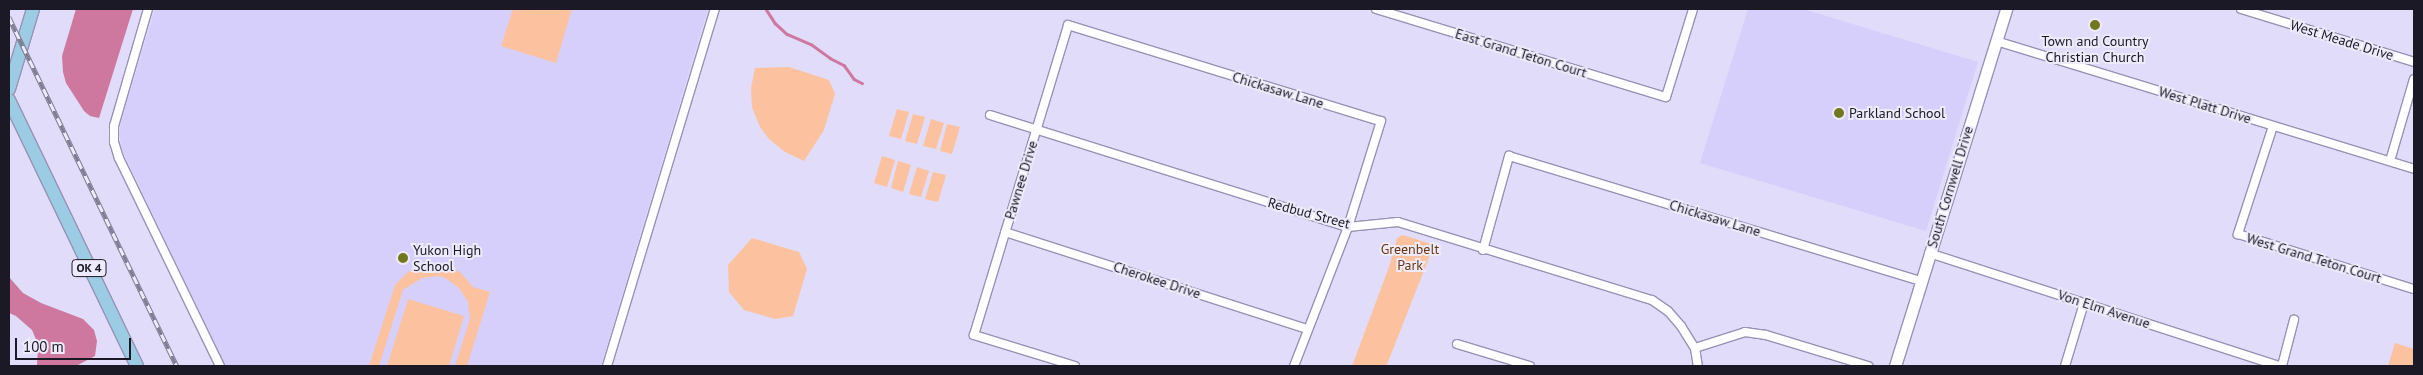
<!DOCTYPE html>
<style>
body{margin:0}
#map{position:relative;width:2423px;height:375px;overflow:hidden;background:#e0dcf9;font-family:"PT Sans",sans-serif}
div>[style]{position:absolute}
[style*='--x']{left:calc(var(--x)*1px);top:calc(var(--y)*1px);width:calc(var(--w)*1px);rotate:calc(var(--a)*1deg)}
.built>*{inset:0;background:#d6cffb}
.green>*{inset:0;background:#fcc2a0}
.water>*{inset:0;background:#ce789f}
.stream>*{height:2.5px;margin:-1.25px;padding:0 1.25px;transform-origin:1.25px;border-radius:1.25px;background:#ce789f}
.roads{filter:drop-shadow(1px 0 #9892b5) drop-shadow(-1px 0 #9892b5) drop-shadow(0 1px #9892b5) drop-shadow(0 -1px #9892b5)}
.street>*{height:8px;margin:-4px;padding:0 4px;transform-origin:4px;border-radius:4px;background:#fff}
.secondary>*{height:11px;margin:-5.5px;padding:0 5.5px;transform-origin:5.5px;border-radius:5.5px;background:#fff}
.primary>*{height:12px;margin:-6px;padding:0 6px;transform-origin:6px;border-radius:6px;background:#9ccce4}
.rail>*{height:4.5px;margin-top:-2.25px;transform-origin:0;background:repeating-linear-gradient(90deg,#edebfa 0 8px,#807d93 0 16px);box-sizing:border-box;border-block:1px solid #807d93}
.dots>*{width:14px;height:14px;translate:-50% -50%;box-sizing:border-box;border:2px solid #edebfa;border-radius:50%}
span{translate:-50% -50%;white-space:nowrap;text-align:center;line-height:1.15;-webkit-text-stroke:4px #edebfa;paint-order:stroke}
.shield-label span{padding:1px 4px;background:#edebfa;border:1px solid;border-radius:4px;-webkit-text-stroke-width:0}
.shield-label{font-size:12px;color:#1b1926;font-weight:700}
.street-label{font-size:14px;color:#1b1926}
.poi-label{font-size:14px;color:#1b1926}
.left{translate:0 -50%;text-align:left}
.park-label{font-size:14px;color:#6a3611}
.frame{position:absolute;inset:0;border:10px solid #1b1926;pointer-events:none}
.scale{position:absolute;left:15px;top:338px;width:116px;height:22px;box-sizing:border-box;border:2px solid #1b1926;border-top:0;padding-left:6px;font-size:15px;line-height:18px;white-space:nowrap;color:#1b1926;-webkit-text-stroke:4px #edebfa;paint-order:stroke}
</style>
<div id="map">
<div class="built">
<div style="clip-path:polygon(155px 9px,708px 9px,601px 366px,226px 366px,122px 150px,119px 134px,122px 117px)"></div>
<div style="clip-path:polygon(1748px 9px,1803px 9px,1978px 62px,1926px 231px,1700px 163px)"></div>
</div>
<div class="green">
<div style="clip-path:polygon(513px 9px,572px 9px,556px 63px,501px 46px)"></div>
<div style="clip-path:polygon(789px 67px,829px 80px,835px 94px,824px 130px,804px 161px,785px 152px,769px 139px,760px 127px,752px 107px,751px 88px,755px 68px)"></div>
<div style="clip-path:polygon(897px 109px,909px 112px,901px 139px,889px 136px)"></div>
<div style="clip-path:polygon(913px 114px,925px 117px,917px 144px,905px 141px)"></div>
<div style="clip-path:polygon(931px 119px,944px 123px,936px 149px,923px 146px)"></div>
<div style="clip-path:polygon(947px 124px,960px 127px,952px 154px,940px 151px)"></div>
<div style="clip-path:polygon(882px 156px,895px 160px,887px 187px,874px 183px)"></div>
<div style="clip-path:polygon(898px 161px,911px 165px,903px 192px,891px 188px)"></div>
<div style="clip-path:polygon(917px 167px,929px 171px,921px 197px,909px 194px)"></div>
<div style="clip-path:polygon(933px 172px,946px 175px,938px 202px,925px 199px)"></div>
<div style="clip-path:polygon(1403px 235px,1434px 245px,1390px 357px,1386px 366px,1352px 366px,1389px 267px,1397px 238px)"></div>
<div style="clip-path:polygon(752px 238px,799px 252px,807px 269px,793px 316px,775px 319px,744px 310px,729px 292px,728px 265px)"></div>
<div style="clip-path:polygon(443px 265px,460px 272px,473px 287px,490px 292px,467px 366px,455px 366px,470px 319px,468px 302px,459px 288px,447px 279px,439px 276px,422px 278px,403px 290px,379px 366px,369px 366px,395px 285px,408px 272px,415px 269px,424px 266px)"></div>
<div style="clip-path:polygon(408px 299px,464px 316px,449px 366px,387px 366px)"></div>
<div style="clip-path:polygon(2395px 343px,2414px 349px,2414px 366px,2388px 366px)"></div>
</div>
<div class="water">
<div style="clip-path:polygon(76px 9px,133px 9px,99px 118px,90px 116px,84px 111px,66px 83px,63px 72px,62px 56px)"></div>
<div style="clip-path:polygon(9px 277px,23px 293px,41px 303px,83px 319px,94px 330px,97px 341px,95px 356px,76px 366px,37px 366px,38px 344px,32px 330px,16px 316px,9px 313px)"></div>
</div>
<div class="stream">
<div style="--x:766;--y:9;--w:17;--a:57"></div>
<div style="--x:775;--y:23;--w:16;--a:43"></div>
<div style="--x:787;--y:34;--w:26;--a:23"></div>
<div style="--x:811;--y:44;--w:24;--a:36"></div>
<div style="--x:830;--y:58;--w:16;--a:27"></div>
<div style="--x:844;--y:65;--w:17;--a:54"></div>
<div style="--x:854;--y:79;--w:9;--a:27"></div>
</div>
<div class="roads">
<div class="street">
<div style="--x:148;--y:9;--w:122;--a:106.2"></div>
<div style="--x:114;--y:126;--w:16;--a:90"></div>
<div style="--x:114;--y:142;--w:17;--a:73"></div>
<div style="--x:119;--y:158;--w:231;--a:64.1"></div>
<div style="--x:1376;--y:9;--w:303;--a:16.9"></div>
<div style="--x:1666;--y:97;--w:92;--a:-72.9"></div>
<div style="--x:2241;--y:9;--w:181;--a:17"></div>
<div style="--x:1996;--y:41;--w:437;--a:17"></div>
<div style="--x:990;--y:115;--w:375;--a:17.4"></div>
<div style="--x:1348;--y:227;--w:50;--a:-5.7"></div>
<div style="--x:1398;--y:222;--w:266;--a:17.1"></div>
<div style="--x:1652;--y:300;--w:19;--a:35"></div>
<div style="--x:1668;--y:311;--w:20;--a:49"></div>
<div style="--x:1681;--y:326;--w:26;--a:58"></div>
<div style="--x:1695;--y:348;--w:18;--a:81"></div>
<div style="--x:2273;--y:126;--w:114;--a:108"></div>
<div style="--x:2238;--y:234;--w:184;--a:17.4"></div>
<div style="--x:2390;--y:161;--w:85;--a:-73.7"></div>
<div style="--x:1005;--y:232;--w:318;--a:17.8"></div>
<div style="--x:1483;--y:250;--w:98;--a:-74.5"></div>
<div style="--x:1509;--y:156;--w:431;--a:16.9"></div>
<div style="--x:1929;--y:253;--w:368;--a:17.9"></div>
<div style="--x:1457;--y:344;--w:76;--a:16.8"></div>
<div style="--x:1695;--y:348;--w:52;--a:-17.7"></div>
<div style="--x:1745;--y:332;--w:21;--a:8"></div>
<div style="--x:1766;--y:335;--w:107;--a:16.9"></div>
<div style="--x:607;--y:366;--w:373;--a:-73.2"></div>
<div style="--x:1075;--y:366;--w:106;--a:-162.9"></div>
<div style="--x:974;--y:335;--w:324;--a:-73.1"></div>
<div style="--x:1068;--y:25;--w:327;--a:17.1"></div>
<div style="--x:1381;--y:121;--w:111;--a:107.3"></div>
<div style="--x:1348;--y:227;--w:149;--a:111.2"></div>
<div style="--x:2065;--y:366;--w:66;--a:-73.2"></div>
<div style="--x:2282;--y:366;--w:48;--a:-75.4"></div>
</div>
<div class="secondary">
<div style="--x:1895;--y:366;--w:374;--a:-72.7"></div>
</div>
<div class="primary">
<div style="--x:9;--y:89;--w:84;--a:-73.3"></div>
<div style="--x:9;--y:100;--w:295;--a:64.3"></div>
</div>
</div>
<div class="rail">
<div style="--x:9;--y:17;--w:387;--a:64.3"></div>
</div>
<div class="dots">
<div style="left:2095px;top:25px;background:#72761e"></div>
<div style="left:1839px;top:113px;background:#72761e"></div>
<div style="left:403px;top:258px;background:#72761e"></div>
</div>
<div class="shield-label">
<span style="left:89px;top:268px">OK 4</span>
</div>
<div class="street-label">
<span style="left:2342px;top:40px;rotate:17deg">West Meade Drive</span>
<span style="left:1521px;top:53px;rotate:17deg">East Grand Teton Court</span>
<span style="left:1278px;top:90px;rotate:17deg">Chickasaw Lane</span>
<span style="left:2205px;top:105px;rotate:17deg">West Platt Drive</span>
<span style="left:1021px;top:180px;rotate:-73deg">Pawnee Drive</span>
<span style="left:1950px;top:187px;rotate:-73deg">South Cornwell Drive</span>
<span style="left:1309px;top:213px;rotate:15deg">Redbud Street</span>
<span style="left:1715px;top:218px;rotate:17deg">Chickasaw Lane</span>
<span style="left:2314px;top:258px;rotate:17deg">West Grand Teton Court</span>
<span style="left:1157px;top:280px;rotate:18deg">Cherokee Drive</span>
<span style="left:2104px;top:309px;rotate:18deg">Von Elm Avenue</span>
</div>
<div class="poi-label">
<span style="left:2095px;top:49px">Town and Country<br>Christian Church</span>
<span class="left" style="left:1849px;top:113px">Parkland School</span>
<span class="left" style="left:413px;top:258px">Yukon High<br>School</span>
</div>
<div class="park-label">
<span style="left:1410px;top:257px">Greenbelt<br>Park</span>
</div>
<div class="frame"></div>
<div class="scale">100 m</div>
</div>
